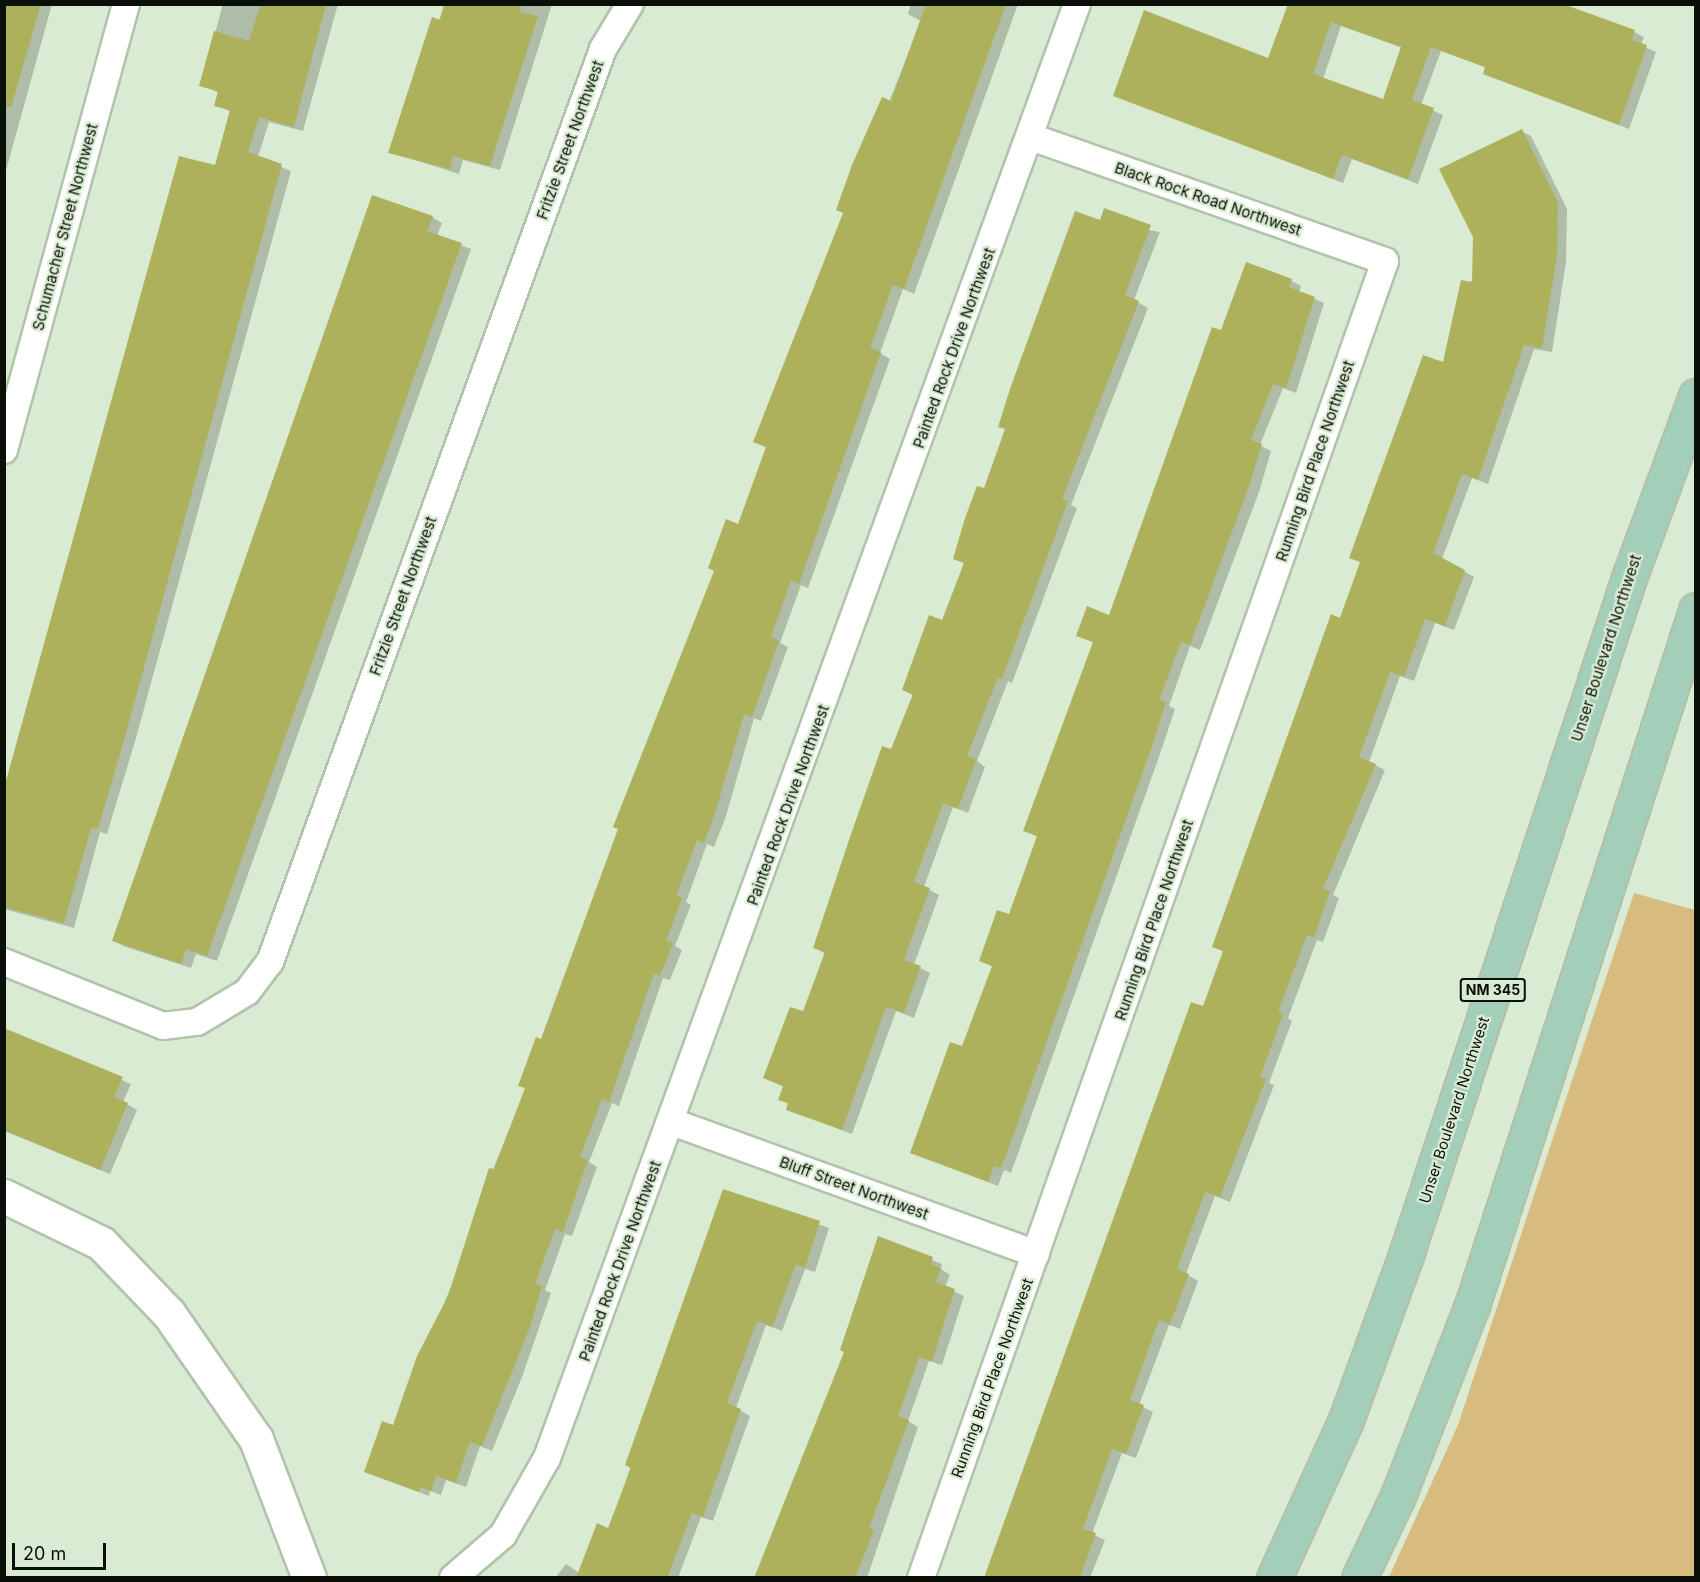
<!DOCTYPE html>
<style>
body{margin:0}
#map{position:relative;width:1700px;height:1582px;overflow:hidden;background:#daebd3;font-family:Inter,sans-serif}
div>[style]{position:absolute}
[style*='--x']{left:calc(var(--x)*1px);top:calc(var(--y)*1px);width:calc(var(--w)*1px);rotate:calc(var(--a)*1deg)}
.green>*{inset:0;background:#d7bb7f}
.shadow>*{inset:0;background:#0003}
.building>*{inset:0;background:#adb15b}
.roads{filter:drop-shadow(2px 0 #b2c3ab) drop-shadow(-2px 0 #b2c3ab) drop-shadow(0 2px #b2c3ab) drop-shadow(0 -2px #b2c3ab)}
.street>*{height:26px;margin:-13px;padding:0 13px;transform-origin:13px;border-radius:13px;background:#fff}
.secondary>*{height:33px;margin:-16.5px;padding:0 16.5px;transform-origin:16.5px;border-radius:16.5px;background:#fff}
.primary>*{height:33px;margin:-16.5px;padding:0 16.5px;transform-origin:16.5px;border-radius:16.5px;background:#a3ceb9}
span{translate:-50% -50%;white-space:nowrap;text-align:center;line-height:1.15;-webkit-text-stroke:4.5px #daebd3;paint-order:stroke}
.shield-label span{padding:2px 4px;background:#daebd3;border:2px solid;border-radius:4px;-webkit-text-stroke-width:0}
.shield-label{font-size:14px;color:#0a1008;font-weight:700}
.street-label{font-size:15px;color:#0a1008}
.frame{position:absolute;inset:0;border:6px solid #0a1008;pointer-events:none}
.scale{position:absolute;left:12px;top:1543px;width:94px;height:27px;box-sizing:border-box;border:3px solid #0a1008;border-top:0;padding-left:8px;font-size:18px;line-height:21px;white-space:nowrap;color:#0a1008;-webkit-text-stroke:4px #daebd3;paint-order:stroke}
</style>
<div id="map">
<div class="green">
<div style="clip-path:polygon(1634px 893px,1695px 910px,1695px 1577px,1389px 1577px,1458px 1425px)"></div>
</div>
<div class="shadow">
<div style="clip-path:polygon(4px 4px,52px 4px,4px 178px)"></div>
<div style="clip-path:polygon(223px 4px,338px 4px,303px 131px,269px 122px,258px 157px,291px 171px,136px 738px,107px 834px,100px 832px,74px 928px,4px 909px,4px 791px,216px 167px,231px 112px,216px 105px,219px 93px,201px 85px)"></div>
<div style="clip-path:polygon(445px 4px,552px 4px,500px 170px,463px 160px,459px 174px,390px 152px)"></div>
<div style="clip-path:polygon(911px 4px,1018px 4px,914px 294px,903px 289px,880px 353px,890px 359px,808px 588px,801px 585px,780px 643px,788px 647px,761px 721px,754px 718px,726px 816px,714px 847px,707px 844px,686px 902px,691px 905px,675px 946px,682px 950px,670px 980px,663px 978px,619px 1106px,612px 1103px,589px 1162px,597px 1167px,572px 1236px,565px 1234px,545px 1290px,551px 1293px,522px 1377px,492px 1451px,480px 1446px,466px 1487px,446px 1480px,441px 1495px,430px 1491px,429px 1496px,366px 1472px,393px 1427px,479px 1219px,474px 1216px,526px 1089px,520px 1085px,542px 1041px,739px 526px,767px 448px,755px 442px,921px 21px,908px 14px)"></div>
<div style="clip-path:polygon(evenodd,1284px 4px,1562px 4px,1634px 32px,1644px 37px,1641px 45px,1656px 52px,1629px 129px,1495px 78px,1487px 68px,1441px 51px,1421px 105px,1443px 115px,1418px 184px,1352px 159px,1343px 183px,1115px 95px,1269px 60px,1289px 6px,1284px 4px,1341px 26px,1403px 48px,1384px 100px,1323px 79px,1341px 26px)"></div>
<div style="clip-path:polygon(1521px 131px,1531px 136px,1567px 209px,1566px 262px,1552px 352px,1534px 349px,1488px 484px,1472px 478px,1442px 559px,1474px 577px,1454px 630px,1435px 623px,1414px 681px,1400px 676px,1369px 762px,1385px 770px,1333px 895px,1339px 898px,1323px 942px,1317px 940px,1288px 1018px,1292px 1021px,1269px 1083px,1274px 1085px,1230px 1202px,1215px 1196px,1186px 1274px,1198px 1281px,1180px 1329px,1169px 1325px,1139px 1405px,1153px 1412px,1136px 1458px,1122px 1453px,1092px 1534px,1105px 1540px,1090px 1578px,984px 1578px,1192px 1004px,1204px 1008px,1224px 952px,1214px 946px,1361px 563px,1351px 557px,1444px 364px)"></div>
<div style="clip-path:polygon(432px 217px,442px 223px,437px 236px,471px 249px,217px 961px,196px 954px,191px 968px,123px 946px,114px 940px)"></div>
<div style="clip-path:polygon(1101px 221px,1160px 232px,1134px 300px,1148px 308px,1071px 505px,1077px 508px,1012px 683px,1008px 681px,977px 761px,985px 767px,968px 813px,953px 807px,924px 887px,939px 895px,914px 965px,930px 973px,914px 1018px,896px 1011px,852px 1134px,787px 1109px,789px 1104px,780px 1099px,784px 1087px,765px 1078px,804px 1013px,826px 954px,815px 948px,914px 696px,903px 690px,943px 622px,965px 564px,955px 558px)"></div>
<div style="clip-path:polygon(1247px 264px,1292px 281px,1301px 286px,1299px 292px,1324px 303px,1296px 393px,1283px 388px,1260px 445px,1271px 451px,1259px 492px,1200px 650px,1190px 646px,1169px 706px,1175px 709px,1161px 751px,1011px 1173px,1004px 1170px,998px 1186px,912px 1152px,963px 1048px,993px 967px,980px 960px,1010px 916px,1038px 837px,1024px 830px,1094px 643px,1078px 635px,1110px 617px)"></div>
<div style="clip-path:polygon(4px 1030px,131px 1084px,123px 1102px,137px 1110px,110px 1174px,4px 1131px)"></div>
<div style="clip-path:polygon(724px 1191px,829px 1228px,815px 1272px,805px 1269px,782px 1331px,766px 1325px,736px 1408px,750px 1416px,713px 1521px,701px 1517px,678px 1578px,646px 1578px,609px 1530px)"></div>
<div style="clip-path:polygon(879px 1238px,942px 1264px,941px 1269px,950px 1275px,945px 1287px,964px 1296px,942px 1365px,929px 1361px,908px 1421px,918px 1427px,867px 1578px,756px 1578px,845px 1352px)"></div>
<div style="clip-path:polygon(566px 1564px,575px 1570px,585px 1578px,555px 1578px)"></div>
</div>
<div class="building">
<div style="clip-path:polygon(4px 4px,41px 4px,11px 107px,4px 106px)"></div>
<div style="clip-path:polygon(261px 4px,326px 4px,294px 127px,259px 117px,248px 152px,282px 164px,126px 733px,98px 829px,91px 828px,64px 923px,4px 907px,4px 788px,179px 156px,215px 165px,230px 110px,214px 106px,218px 91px,199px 86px,214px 31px,249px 41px)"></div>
<div style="clip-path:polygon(444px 4px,521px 4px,520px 12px,538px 16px,490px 166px,453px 156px,450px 169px,388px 153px,432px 17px,440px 20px)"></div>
<div style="clip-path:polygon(926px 4px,1006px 4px,904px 289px,893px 285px,870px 348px,881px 352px,799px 584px,791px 580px,771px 637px,779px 641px,752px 717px,744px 714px,716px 810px,704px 843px,697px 840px,676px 896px,682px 898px,666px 941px,673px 943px,660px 976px,654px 973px,609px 1102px,602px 1099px,580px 1157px,588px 1160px,563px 1232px,555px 1229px,535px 1284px,542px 1286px,530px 1327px,482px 1446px,470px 1442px,456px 1483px,436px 1476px,431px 1491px,420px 1487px,419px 1492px,364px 1472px,382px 1421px,393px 1425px,417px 1356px,448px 1296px,489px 1168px,494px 1169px,525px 1088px,518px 1086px,536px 1037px,541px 1039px,618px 829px,613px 827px,714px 571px,708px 568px,726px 519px,738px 524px,766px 447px,753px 442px,843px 213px,836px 210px,852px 165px,882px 97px,891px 101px)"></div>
<div style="clip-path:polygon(evenodd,1288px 4px,1563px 4px,1635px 30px,1632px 40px,1647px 45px,1619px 125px,1483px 74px,1485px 67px,1431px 47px,1412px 100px,1434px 108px,1408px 179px,1342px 155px,1333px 179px,1113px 96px,1144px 10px,1268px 58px,1288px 4px,1331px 22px,1401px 47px,1383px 99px,1313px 74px,1331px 22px)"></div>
<div style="clip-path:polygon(1522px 129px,1558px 203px,1557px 256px,1542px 348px,1524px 345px,1478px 480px,1462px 474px,1433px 553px,1465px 570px,1445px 626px,1425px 619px,1404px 677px,1390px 672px,1359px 757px,1376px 764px,1323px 889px,1330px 891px,1314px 938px,1307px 935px,1278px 1012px,1283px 1014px,1260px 1077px,1266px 1079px,1220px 1197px,1205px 1192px,1177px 1269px,1189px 1274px,1170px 1324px,1159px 1320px,1130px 1400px,1144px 1405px,1126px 1454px,1112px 1449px,1083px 1529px,1096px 1533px,1080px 1578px,984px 1578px,1191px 1002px,1203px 1006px,1223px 951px,1212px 947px,1331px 614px,1340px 618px,1360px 562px,1349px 558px,1423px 355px,1443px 362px,1461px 280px,1472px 282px,1473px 237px,1439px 169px)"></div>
<div style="clip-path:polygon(372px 195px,433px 216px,427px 231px,462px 243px,207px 956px,186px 949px,181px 964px,112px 941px)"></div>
<div style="clip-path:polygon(1104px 208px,1151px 225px,1125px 295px,1139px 301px,1062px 499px,1068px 501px,1002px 679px,998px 677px,967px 756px,976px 760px,958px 809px,943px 803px,914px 882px,930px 888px,904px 960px,921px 966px,904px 1013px,886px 1007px,842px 1130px,786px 1110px,788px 1103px,778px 1100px,783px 1086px,763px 1078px,790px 1007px,803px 1011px,825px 952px,813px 948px,850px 837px,882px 746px,891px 749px,913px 694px,902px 690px,929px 615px,942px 620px,964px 563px,953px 559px,965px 518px,977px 486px,984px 488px,1005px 429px,998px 427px,1011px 386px,1075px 211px,1100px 220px)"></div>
<div style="clip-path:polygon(1246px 262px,1292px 279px,1289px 287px,1315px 297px,1286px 388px,1273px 384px,1251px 440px,1262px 444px,1249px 486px,1190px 645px,1181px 642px,1159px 700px,1166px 702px,1152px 746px,1013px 1136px,1001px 1168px,994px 1166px,988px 1182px,910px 1153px,950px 1042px,962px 1046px,992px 966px,979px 961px,997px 910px,1009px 914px,1037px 836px,1023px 831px,1093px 642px,1076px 636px,1087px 606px,1109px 615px,1212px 327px,1221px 330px)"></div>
<div style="clip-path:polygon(4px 1028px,123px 1077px,114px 1097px,128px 1103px,100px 1170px,4px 1130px)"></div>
<div style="clip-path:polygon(723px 1189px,820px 1221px,805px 1268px,796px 1265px,772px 1327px,757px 1321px,727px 1403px,741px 1409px,721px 1466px,703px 1517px,692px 1513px,667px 1578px,576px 1578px,597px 1523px,608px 1528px,631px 1468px,625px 1465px)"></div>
<div style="clip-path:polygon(878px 1236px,933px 1257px,931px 1264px,941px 1268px,936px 1282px,955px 1289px,932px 1361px,919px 1357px,898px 1416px,909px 1420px,869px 1528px,874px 1530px,855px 1578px,754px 1578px,844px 1352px,840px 1350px)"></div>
</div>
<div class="roads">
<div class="street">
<div style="--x:4;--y:450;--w:462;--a:-74.7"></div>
<div style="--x:4;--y:962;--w:171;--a:21.9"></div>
<div style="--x:163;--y:1026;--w:34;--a:-7"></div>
<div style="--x:197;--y:1022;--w:58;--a:-31"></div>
<div style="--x:247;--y:992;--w:38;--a:-53"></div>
<div style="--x:270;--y:962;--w:972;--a:-69.96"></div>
<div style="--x:603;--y:49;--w:52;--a:-59"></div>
<div style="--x:672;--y:1122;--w:387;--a:19.9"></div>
<div style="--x:453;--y:1578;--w:66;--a:-40.7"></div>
<div style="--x:503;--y:1535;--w:89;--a:-60.3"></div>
<div style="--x:547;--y:1458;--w:1548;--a:-69.97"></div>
<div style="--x:921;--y:1578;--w:1396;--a:-70.59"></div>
<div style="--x:1385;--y:261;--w:375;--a:-160.7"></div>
</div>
<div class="secondary">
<div style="--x:4;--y:1196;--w:108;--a:25.9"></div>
<div style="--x:101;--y:1243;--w:98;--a:46.2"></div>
<div style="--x:169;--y:1314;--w:152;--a:55.2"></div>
<div style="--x:256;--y:1439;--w:149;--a:69.1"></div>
</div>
<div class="primary">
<div style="--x:1274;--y:1578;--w:174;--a:-65.5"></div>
<div style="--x:1346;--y:1420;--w:176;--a:-70"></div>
<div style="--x:1406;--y:1255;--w:713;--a:-71.77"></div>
<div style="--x:1629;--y:578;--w:194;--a:-69.8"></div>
<div style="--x:1359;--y:1578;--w:91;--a:-64.6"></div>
<div style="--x:1398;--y:1496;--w:207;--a:-68.8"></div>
<div style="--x:1473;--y:1303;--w:728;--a:-72.16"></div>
</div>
</div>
<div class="shield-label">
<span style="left:1493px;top:990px">NM 345</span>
</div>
<div class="street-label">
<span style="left:570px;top:140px;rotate:-70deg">Fritzie Street Northwest</span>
<span style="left:1208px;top:199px;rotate:19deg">Black Rock Road Northwest</span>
<span style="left:65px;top:227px;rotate:-75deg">Schumacher Street Northwest</span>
<span style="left:954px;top:348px;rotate:-70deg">Painted Rock Drive Northwest</span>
<span style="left:1315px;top:461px;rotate:-71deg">Running Bird Place Northwest</span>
<span style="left:403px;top:596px;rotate:-70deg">Fritzie Street Northwest</span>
<span style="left:1606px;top:648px;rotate:-72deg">Unser Boulevard Northwest</span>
<span style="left:788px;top:805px;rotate:-70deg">Painted Rock Drive Northwest</span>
<span style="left:1154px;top:920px;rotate:-71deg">Running Bird Place Northwest</span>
<span style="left:1454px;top:1110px;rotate:-72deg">Unser Boulevard Northwest</span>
<span style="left:854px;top:1188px;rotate:20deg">Bluff Street Northwest</span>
<span style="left:620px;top:1261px;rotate:-70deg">Painted Rock Drive Northwest</span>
<span style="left:992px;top:1378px;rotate:-70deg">Running Bird Place Northwest</span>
</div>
<div class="frame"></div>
<div class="scale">20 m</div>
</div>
